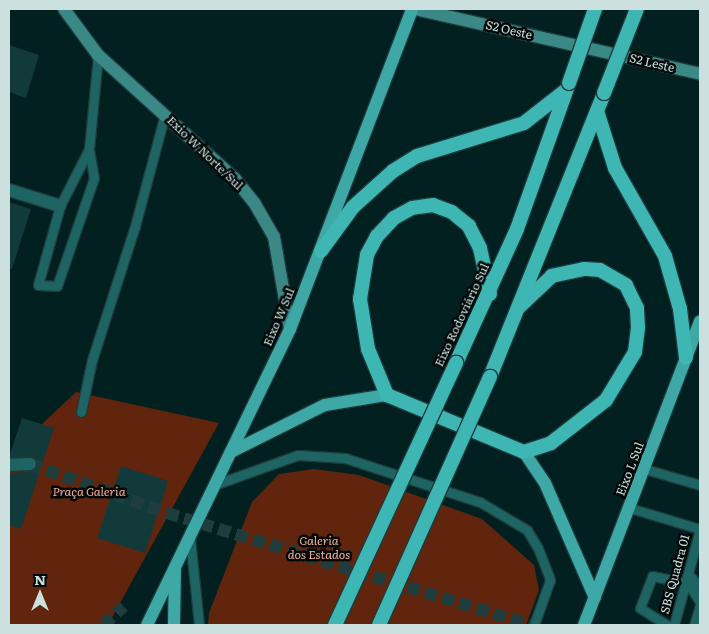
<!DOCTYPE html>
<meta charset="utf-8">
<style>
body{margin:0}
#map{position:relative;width:709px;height:634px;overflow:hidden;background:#022020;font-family:Literata,serif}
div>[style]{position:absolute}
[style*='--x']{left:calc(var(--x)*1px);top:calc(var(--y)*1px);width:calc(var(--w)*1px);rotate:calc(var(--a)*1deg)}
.green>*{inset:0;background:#61240c}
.building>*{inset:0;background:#123a3a}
.pedestrian-tunnel>*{height:12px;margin-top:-6px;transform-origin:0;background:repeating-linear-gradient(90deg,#203d3d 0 12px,transparent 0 18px)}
.roads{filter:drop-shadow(1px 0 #1e3b3b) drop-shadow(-1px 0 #1e3b3b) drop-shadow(0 1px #1e3b3b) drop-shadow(0 -1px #1e3b3b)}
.service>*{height:9px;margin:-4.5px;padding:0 4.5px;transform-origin:4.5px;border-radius:4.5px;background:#1e6462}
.pedestrian>*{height:12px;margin:-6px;padding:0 6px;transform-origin:6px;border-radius:6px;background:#1e6462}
.secondary>*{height:12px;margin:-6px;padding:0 6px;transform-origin:6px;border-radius:6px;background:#3a8987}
.primary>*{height:12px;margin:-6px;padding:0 6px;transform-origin:6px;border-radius:6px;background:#3da8a6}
.trunk>*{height:14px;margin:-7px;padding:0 7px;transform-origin:7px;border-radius:7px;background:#3db6b4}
.bridges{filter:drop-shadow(1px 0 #1e3b3b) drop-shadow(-1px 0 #1e3b3b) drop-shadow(0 1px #1e3b3b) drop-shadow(0 -1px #1e3b3b)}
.trunk-bridge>*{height:14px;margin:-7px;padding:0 7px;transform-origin:7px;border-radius:7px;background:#3db6b4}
span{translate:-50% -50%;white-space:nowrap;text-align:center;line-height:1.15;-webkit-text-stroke:5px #000808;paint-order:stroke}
.street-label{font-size:12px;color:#cbe0df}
.park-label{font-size:12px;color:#f6ac92;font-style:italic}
.frame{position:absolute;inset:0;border:10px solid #cbe0df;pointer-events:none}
.north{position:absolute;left:15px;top:569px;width:50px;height:50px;-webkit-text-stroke:4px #000808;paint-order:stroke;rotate:0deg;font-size:14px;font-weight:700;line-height:20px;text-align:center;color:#cbe0df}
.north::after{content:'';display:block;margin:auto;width:18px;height:22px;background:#cbe0df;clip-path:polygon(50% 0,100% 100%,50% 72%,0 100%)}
</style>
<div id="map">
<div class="green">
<div style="clip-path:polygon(76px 392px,219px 423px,108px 625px,9px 625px,9px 455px)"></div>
<div style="clip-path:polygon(314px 469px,359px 475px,482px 519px,534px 565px,539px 590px,526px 625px,208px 625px,209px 613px,252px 502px,279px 474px)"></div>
</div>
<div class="building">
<div style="clip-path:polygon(9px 45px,39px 55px,26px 98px,9px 92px)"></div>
<div style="clip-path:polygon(9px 202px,31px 209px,12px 269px,9px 268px)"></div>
<div style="clip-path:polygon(22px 418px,54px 428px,21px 529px,9px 525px,9px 473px,31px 472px,38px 464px,33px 457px,9px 457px)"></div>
<div style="clip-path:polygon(121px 466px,168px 481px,145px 553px,97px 538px)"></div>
</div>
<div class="pedestrian-tunnel">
<div style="--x:30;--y:464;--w:145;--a:19.7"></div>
<div style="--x:167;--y:513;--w:381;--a:17.1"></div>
<div style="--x:103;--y:625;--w:28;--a:-42"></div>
</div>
<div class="roads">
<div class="service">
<div style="--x:89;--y:149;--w:64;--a:117"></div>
<div style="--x:60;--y:206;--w:82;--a:105.6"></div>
<div style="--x:38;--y:285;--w:19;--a:3"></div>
<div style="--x:57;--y:286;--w:114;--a:-71.1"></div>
<div style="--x:94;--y:178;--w:29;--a:-100"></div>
<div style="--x:89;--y:149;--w:94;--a:-84.5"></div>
<div style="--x:81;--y:412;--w:53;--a:-78.1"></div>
<div style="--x:92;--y:360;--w:141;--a:-72.2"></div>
<div style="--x:135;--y:226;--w:116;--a:-75"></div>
<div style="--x:645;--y:469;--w:57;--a:16.2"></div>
<div style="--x:214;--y:485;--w:89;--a:-19.7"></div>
<div style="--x:298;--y:455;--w:47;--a:3.7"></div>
<div style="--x:345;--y:458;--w:142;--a:18.1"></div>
<div style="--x:480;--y:502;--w:55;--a:30.8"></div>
<div style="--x:527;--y:530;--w:21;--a:59"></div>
<div style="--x:538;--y:548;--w:34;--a:69"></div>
<div style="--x:550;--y:580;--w:48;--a:109.6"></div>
<div style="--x:630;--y:508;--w:73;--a:16.7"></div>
<div style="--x:190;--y:538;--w:87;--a:84.1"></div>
<div style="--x:690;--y:576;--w:15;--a:48"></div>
<div style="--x:667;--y:625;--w:32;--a:-148"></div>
<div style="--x:640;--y:608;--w:34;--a:-69"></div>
<div style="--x:652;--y:576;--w:37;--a:11"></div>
<div style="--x:688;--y:583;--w:22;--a:58"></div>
<div style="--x:674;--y:625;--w:99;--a:-74.8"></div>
<div style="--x:694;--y:625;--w:21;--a:-73"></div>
</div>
<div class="pedestrian">
<div style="--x:9;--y:190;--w:53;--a:17.4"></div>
<div style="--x:9;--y:465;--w:21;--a:-3"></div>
</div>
<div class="secondary">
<div style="--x:64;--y:9;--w:57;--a:53.5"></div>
<div style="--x:98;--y:55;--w:185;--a:42.1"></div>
<div style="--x:235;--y:179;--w:32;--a:51"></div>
<div style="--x:255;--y:204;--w:38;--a:60"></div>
<div style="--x:274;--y:237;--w:93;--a:80.1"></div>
<div style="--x:415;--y:9;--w:292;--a:12.8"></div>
</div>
<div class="primary">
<div style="--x:231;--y:452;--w:105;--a:-26.6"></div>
<div style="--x:325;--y:405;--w:63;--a:-9.2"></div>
<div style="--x:524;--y:452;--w:37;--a:56"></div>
<div style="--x:545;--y:483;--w:125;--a:66.5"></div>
<div style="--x:147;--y:625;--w:329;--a:-64.2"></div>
<div style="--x:290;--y:329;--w:342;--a:-69.1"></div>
<div style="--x:174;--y:625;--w:55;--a:-89"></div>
<div style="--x:584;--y:625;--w:325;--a:-69.1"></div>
</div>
<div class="trunk">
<div style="--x:597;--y:111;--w:60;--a:72.5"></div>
<div style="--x:615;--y:168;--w:101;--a:60.4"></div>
<div style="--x:665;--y:256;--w:55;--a:74.2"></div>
<div style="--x:680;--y:309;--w:49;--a:83"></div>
<div style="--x:321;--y:251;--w:54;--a:-54"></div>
<div style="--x:353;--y:207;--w:54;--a:-42"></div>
<div style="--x:393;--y:171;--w:28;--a:-32"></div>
<div style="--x:417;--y:156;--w:112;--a:-17.1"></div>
<div style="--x:524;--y:123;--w:52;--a:-38"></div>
<div style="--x:490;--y:294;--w:47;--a:-102.3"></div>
<div style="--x:480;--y:248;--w:25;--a:-117"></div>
<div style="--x:469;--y:226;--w:22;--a:-141"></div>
<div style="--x:452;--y:212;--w:20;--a:-160"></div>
<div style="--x:433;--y:205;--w:21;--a:172"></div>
<div style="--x:412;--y:208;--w:21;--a:151"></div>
<div style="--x:394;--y:218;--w:25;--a:133"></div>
<div style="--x:377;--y:236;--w:21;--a:118"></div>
<div style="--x:367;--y:255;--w:45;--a:99"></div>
<div style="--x:360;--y:299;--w:51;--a:80.9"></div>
<div style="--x:368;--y:349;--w:50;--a:67.6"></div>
<div style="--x:387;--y:395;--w:148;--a:22.6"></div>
<div style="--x:524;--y:452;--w:28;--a:-18"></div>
<div style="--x:551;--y:443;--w:70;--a:-38"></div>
<div style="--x:606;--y:400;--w:56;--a:-58.9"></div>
<div style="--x:635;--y:352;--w:24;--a:-83"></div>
<div style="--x:638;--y:328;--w:20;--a:-93"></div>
<div style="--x:637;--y:308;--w:25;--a:-116"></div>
<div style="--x:626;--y:285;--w:30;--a:-150"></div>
<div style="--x:600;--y:270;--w:16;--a:-176"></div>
<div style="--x:584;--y:269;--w:33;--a:168"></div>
<div style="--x:552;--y:276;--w:45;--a:136.8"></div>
<div style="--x:456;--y:363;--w:147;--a:-65.5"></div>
<div style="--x:517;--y:229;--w:155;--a:-70.4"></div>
<div style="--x:490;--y:377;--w:306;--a:-68.1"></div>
</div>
</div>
<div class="bridges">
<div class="trunk-bridge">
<div style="--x:569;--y:83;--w:78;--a:-70.6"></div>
<div style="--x:604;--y:93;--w:90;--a:-68.6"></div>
<div style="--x:335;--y:625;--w:289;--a:-65.2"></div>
<div style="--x:379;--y:625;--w:272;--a:-65.9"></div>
</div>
</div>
<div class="street-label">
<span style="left:509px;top:30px;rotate:13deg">S2 Oeste</span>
<span style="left:652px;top:63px;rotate:13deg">S2 Leste</span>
<span style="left:205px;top:153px;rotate:44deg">Exio W Norte/Sul</span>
<span style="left:462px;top:315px;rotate:-65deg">Eixo Rodoviário Sul</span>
<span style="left:279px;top:317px;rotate:-67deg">Eixo W Sul</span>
<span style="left:630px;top:469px;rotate:-69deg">Eixo L Sul</span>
<span style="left:675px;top:574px;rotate:-75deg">SBS Quadra 01</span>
</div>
<div class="park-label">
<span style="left:89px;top:492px">Praça Galeria</span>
<span style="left:319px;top:548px">Galeria<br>dos Estados</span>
</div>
<div class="frame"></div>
<div class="north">N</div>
</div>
